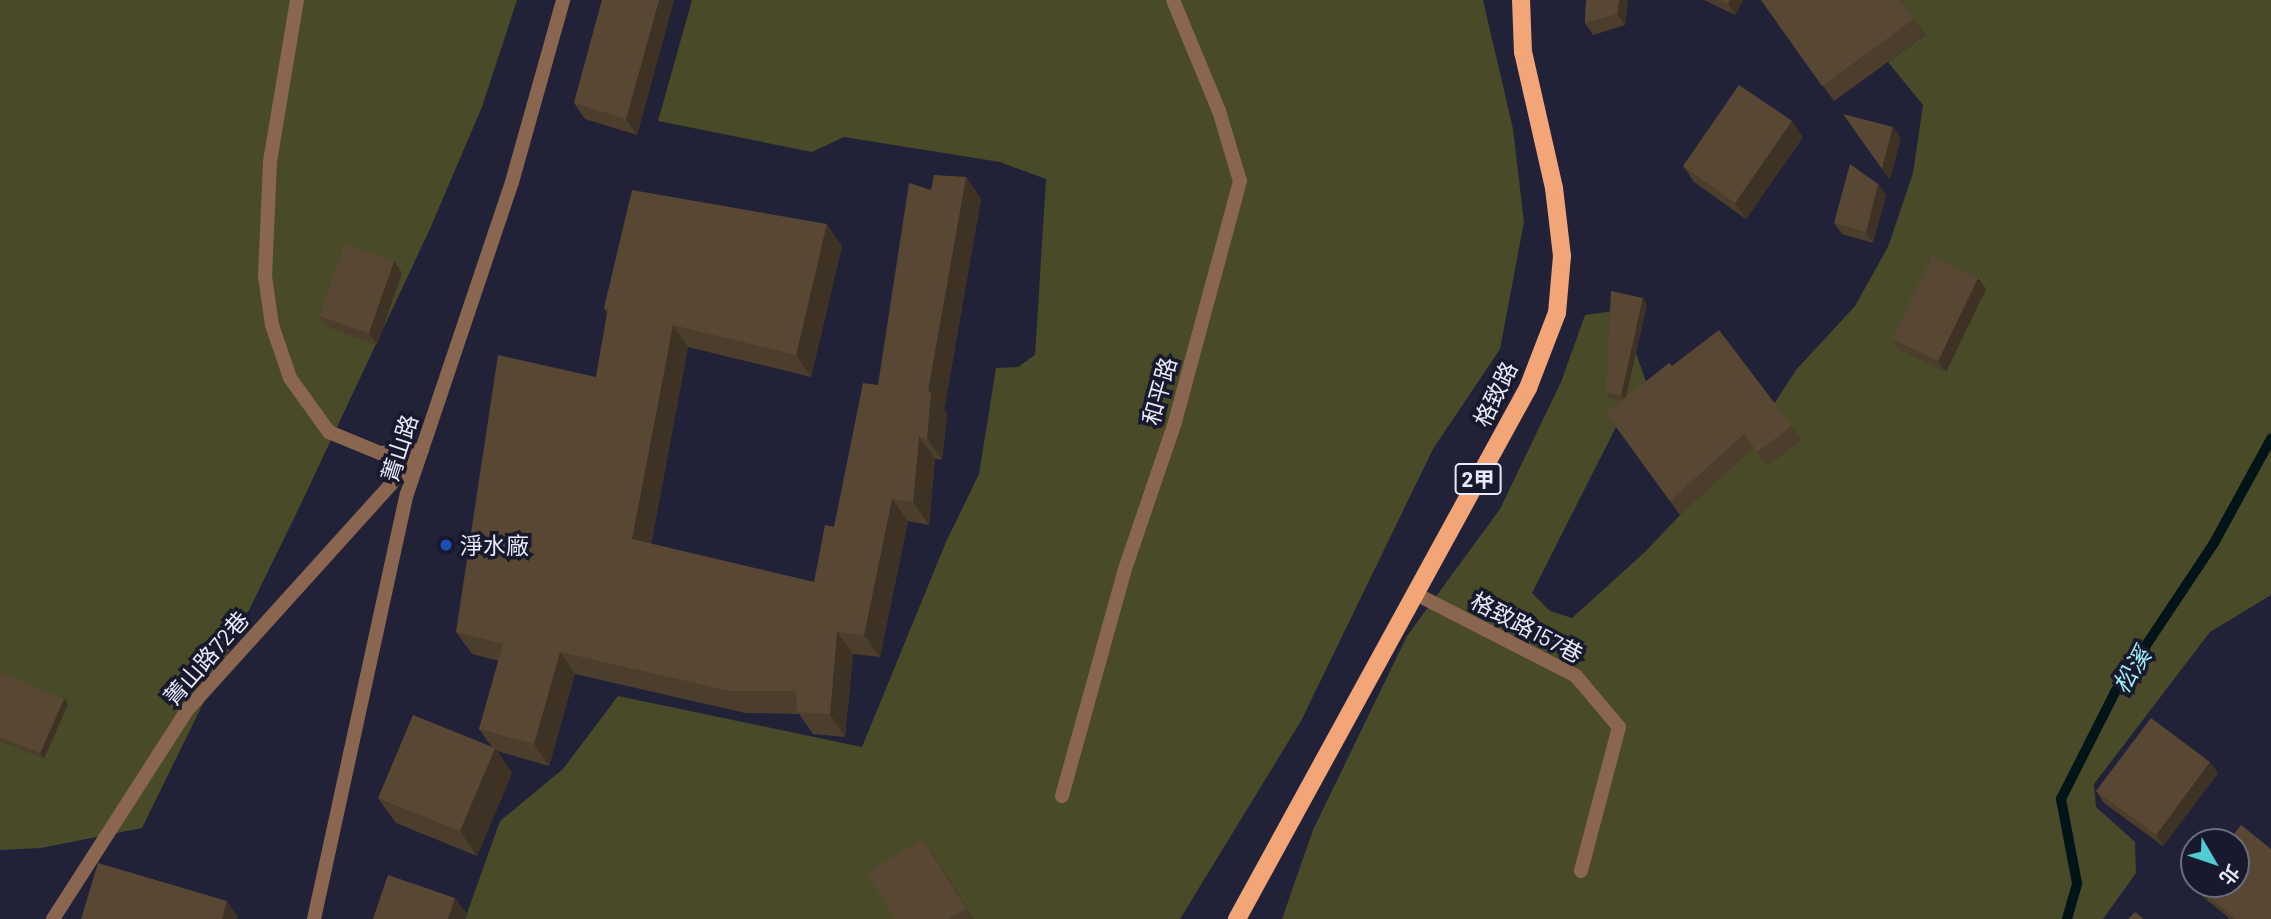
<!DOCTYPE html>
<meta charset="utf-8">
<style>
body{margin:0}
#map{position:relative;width:2271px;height:919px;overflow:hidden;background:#212238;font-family:Barlow,"Noto Sans TC",sans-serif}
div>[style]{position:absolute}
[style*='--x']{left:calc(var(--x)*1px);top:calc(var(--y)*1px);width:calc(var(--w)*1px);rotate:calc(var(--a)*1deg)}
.green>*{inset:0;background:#484a28}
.stream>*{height:10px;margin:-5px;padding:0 5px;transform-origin:5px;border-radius:5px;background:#011417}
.service>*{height:14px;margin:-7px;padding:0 7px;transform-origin:7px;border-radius:7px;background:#8a654f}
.minor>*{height:14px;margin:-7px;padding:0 7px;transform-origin:7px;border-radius:7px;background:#8a654f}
.tertiary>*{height:14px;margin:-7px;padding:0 7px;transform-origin:7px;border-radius:7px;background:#8a654f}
.primary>*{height:18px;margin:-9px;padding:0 9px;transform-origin:9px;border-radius:9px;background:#f2a576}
.wall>*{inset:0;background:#4c3e2c}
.shaded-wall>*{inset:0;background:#3e3224}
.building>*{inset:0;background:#584833}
.dots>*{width:19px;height:19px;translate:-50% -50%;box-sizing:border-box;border:4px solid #18192d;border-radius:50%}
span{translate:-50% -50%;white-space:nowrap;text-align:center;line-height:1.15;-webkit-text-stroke:7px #18192d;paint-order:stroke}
.shield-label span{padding:2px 5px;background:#18192d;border:2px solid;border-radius:5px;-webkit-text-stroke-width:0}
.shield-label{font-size:21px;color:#e8eaf9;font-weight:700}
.street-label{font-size:23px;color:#e8eaf9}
.poi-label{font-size:23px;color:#e8eaf9}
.left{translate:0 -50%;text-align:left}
.water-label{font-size:24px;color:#a0f1fa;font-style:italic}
.north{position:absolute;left:2180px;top:828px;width:70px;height:70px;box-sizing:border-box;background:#18192d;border:2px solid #6b6d7f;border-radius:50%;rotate:129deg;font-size:19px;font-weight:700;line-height:28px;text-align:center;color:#e8eaf9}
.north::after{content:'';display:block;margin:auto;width:24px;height:32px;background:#51ccd2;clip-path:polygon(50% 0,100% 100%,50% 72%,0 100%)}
</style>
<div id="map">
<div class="green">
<div style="clip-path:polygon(0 0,517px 0,482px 107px,429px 231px,300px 506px,142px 828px,41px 848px,0 850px)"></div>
<div style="clip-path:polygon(692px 0,1483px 0,1513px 129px,1524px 222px,1500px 349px,1433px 449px,1301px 721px,1180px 919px,465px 919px,500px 821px,563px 769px,618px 696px,862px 747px,946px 542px,979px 474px,996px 368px,1018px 367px,1035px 355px,1046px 179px,1000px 162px,844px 137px,812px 152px,658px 121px)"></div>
<div style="clip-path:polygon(1900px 0,2271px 0,2271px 595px,2210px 632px,2094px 784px,2096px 807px,2135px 842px,2136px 873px,2103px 919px,1282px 919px,1313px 830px,1407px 636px,1500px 509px,1561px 382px,1585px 315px,1614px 311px,1612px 350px,1636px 353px,1652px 399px,1616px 427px,1532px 593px,1550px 611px,1572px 618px,1645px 552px,1680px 515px,1774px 404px,1796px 370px,1855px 306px,1888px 247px,1913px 173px,1923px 105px,1888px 62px,1925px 35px)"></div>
</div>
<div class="stream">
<div style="--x:2067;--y:919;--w:37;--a:-74"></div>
<div style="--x:2077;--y:883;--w:86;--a:-100.8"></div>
<div style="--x:2061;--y:799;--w:120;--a:-63.2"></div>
<div style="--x:2115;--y:692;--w:179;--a:-56.4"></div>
<div style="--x:2214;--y:543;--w:119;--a:-61.3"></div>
</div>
<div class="service">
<div style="--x:297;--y:0;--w:164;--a:99.5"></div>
<div style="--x:270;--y:162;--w:114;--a:92.5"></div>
<div style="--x:265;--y:276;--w:49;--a:81.9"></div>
<div style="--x:272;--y:325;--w:56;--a:71.2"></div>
<div style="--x:290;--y:378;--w:67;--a:54.2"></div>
<div style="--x:329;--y:432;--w:55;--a:22.4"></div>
<div style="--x:380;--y:453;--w:42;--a:-4.1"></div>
<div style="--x:53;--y:919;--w:250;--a:-57.3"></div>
<div style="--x:188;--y:709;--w:349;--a:-47.9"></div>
</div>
<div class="minor">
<div style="--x:1416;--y:594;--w:180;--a:27.1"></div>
<div style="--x:1576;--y:676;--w:67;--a:49.9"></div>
<div style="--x:1619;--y:727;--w:149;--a:104.8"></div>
<div style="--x:1062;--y:796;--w:232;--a:-74.5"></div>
<div style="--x:1124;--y:572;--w:158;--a:-71.2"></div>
<div style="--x:1175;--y:422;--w:250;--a:-74.9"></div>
<div style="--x:1240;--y:181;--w:73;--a:-106.7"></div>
<div style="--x:1219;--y:111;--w:120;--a:-112.5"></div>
</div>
<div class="tertiary">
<div style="--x:314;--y:919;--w:435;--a:-77.7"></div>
<div style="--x:407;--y:494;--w:329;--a:-71.4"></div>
<div style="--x:512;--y:182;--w:189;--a:-74.3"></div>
</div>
<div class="primary">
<div style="--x:1237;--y:919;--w:606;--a:-61.28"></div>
<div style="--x:1528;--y:388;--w:80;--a:-68.9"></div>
<div style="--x:1557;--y:313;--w:57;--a:-85"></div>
<div style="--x:1562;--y:256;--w:68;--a:-96.7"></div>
<div style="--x:1554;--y:188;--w:139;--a:-102.8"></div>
<div style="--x:1523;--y:52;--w:52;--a:-92.2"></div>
</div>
<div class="wall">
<div style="clip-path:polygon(602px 0,674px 0,637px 135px,585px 119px,574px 103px)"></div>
<div style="clip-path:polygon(1586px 0,1628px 0,1625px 25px,1593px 35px,1585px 23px)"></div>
<div style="clip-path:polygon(1704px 0,1743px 0,1735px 15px)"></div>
<div style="clip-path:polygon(1761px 0,1900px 0,1925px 35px,1834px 101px)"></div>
<div style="clip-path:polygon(1803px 137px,1746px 219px,1694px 182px,1683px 166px)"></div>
<div style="clip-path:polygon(966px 177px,981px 199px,944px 410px,947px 414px,942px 460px,935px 459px,929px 525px,908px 521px,880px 657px,853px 654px,845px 737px,813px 734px,799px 714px,745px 713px,575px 674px,549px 766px,497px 751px,512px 773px,477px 856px,396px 823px,378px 798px,492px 747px,479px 729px,499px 661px,472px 654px,456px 632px,596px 377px,607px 313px,604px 308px,842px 246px,811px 377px,688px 347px,651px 544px,814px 582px,834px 527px,878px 385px,931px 190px)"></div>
<div style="clip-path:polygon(1878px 184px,1886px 195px,1873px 243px,1842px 234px,1834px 223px)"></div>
<div style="clip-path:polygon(402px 273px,377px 345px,327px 327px,319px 316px)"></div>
<div style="clip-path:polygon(1978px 278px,1986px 289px,1946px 372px,1900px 350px,1892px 339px)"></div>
<div style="clip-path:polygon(1647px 304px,1626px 398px,1672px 366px,1792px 426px,1802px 440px,1767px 466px,1753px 448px,1680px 515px,1606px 413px,1622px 401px,1610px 399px,1606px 393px)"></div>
<div style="clip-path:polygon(0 672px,64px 699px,68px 704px,44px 759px,0 741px)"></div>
<div style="clip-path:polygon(2218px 773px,2163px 846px,2104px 803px,2096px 791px)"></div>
<div style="clip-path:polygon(930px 849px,974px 919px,895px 919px)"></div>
<div style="clip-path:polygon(2193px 884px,2271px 919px,2230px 919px,2201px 895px)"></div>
</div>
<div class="shaded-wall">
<div style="clip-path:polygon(659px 0,674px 0,637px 135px,626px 119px)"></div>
<div style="clip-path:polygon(1619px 0,1628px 0,1625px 25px,1617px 14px)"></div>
<div style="clip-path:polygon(1729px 0,1743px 0,1735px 15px,1728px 4px)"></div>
<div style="clip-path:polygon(1792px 121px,1803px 137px,1746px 219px,1735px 203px)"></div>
<div style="clip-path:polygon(1893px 127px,1901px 138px,1890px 180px,1882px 169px)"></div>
<div style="clip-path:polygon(966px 177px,981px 199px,944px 410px,947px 414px,942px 460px,927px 438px,928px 391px)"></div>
<div style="clip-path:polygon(1878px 184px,1886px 195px,1873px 243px,1866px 232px)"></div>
<div style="clip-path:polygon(827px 224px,842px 246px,811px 377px,796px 355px)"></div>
<div style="clip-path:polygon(394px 261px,402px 273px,377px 345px,369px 333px)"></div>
<div style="clip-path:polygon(1978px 278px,1986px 289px,1946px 372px,1938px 361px)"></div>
<div style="clip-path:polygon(1643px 298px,1647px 304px,1625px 401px,1621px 395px)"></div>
<div style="clip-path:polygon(673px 325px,688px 347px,648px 562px,632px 539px)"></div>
<div style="clip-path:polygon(919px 437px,935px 459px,929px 525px,913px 502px)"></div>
<div style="clip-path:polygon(892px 499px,908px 521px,880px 657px,864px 635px)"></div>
<div style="clip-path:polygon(837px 632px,853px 654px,845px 737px,830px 714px)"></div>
<div style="clip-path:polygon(560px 652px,575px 674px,549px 766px,534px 744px)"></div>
<div style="clip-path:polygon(64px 699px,68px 704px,44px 759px,40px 753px)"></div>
<div style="clip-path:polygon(495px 748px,512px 773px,477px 856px,460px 831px)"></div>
<div style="clip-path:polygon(2210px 762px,2218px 773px,2163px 846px,2156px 835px)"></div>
<div style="clip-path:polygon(455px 898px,467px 914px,465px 919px,448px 919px)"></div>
<div style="clip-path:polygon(227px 901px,238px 917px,237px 919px,222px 919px)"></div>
</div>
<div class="building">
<div style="clip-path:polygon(602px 0,659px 0,626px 119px,574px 103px)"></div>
<div style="clip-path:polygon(1586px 0,1619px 0,1617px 14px,1585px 23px)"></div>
<div style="clip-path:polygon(1720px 0,1729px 0,1728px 4px)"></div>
<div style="clip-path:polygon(1761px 0,1900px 0,1914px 19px,1822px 86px)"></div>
<div style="clip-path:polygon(1739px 85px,1792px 121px,1735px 203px,1683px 166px)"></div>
<div style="clip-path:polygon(1843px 114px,1893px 127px,1882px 169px)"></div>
<div style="clip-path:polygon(1850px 164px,1878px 184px,1866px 232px,1834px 223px)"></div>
<div style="clip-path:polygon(934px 175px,966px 177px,928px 391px,931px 392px,927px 438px,919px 437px,913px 502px,892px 499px,864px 635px,837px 632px,830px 714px,797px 712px,796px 691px,730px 691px,560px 652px,534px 744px,479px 729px,503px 644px,456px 632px,498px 355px,596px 377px,608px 309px,604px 308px,632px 190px,827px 224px,796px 355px,673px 325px,632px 539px,814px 582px,825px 525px,834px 527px,863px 383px,878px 385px,909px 183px,931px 190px)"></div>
<div style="clip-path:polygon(344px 244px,394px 261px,369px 333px,319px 316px)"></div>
<div style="clip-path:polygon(1932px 255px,1978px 278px,1938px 361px,1892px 339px)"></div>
<div style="clip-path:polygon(1611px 291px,1643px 298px,1621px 395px,1606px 393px)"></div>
<div style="clip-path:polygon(1719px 330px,1792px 426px,1757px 452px,1744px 434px,1670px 501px,1606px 413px,1669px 363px,1672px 366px)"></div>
<div style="clip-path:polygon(0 672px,64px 699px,40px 753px,0 737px)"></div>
<div style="clip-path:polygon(413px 715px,495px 748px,460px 831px,378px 798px)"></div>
<div style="clip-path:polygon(2151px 718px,2210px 762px,2156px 835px,2096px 791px)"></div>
<div style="clip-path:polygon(2241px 825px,2271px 849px,2271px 919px,2236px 919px,2193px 884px,2236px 884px,2236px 842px,2228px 842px)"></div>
<div style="clip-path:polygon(922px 838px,966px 908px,949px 919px,895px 919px,867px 873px)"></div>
<div style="clip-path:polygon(98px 863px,227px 901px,222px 919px,81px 919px)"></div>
<div style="clip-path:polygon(388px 875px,455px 898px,448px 919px,373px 919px)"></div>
<div style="clip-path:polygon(2135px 912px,2144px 919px,2128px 919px)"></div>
</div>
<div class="dots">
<div style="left:446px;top:545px;background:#1a4fb4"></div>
</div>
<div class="shield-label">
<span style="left:1478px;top:479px">2甲</span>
</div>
<div class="street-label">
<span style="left:1159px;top:391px;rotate:-74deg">和平路</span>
<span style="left:1495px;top:394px;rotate:-64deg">格致路</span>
<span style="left:399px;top:448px;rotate:-72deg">菁山路</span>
<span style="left:1527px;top:627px;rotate:28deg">格致路157巷</span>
<span style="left:206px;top:658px;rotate:-49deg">菁山路72巷</span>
</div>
<div class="poi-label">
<span class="left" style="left:460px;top:545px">淨水廠</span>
</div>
<div class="water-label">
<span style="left:2131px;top:670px;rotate:-57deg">松溪</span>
</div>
<div class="north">北</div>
</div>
